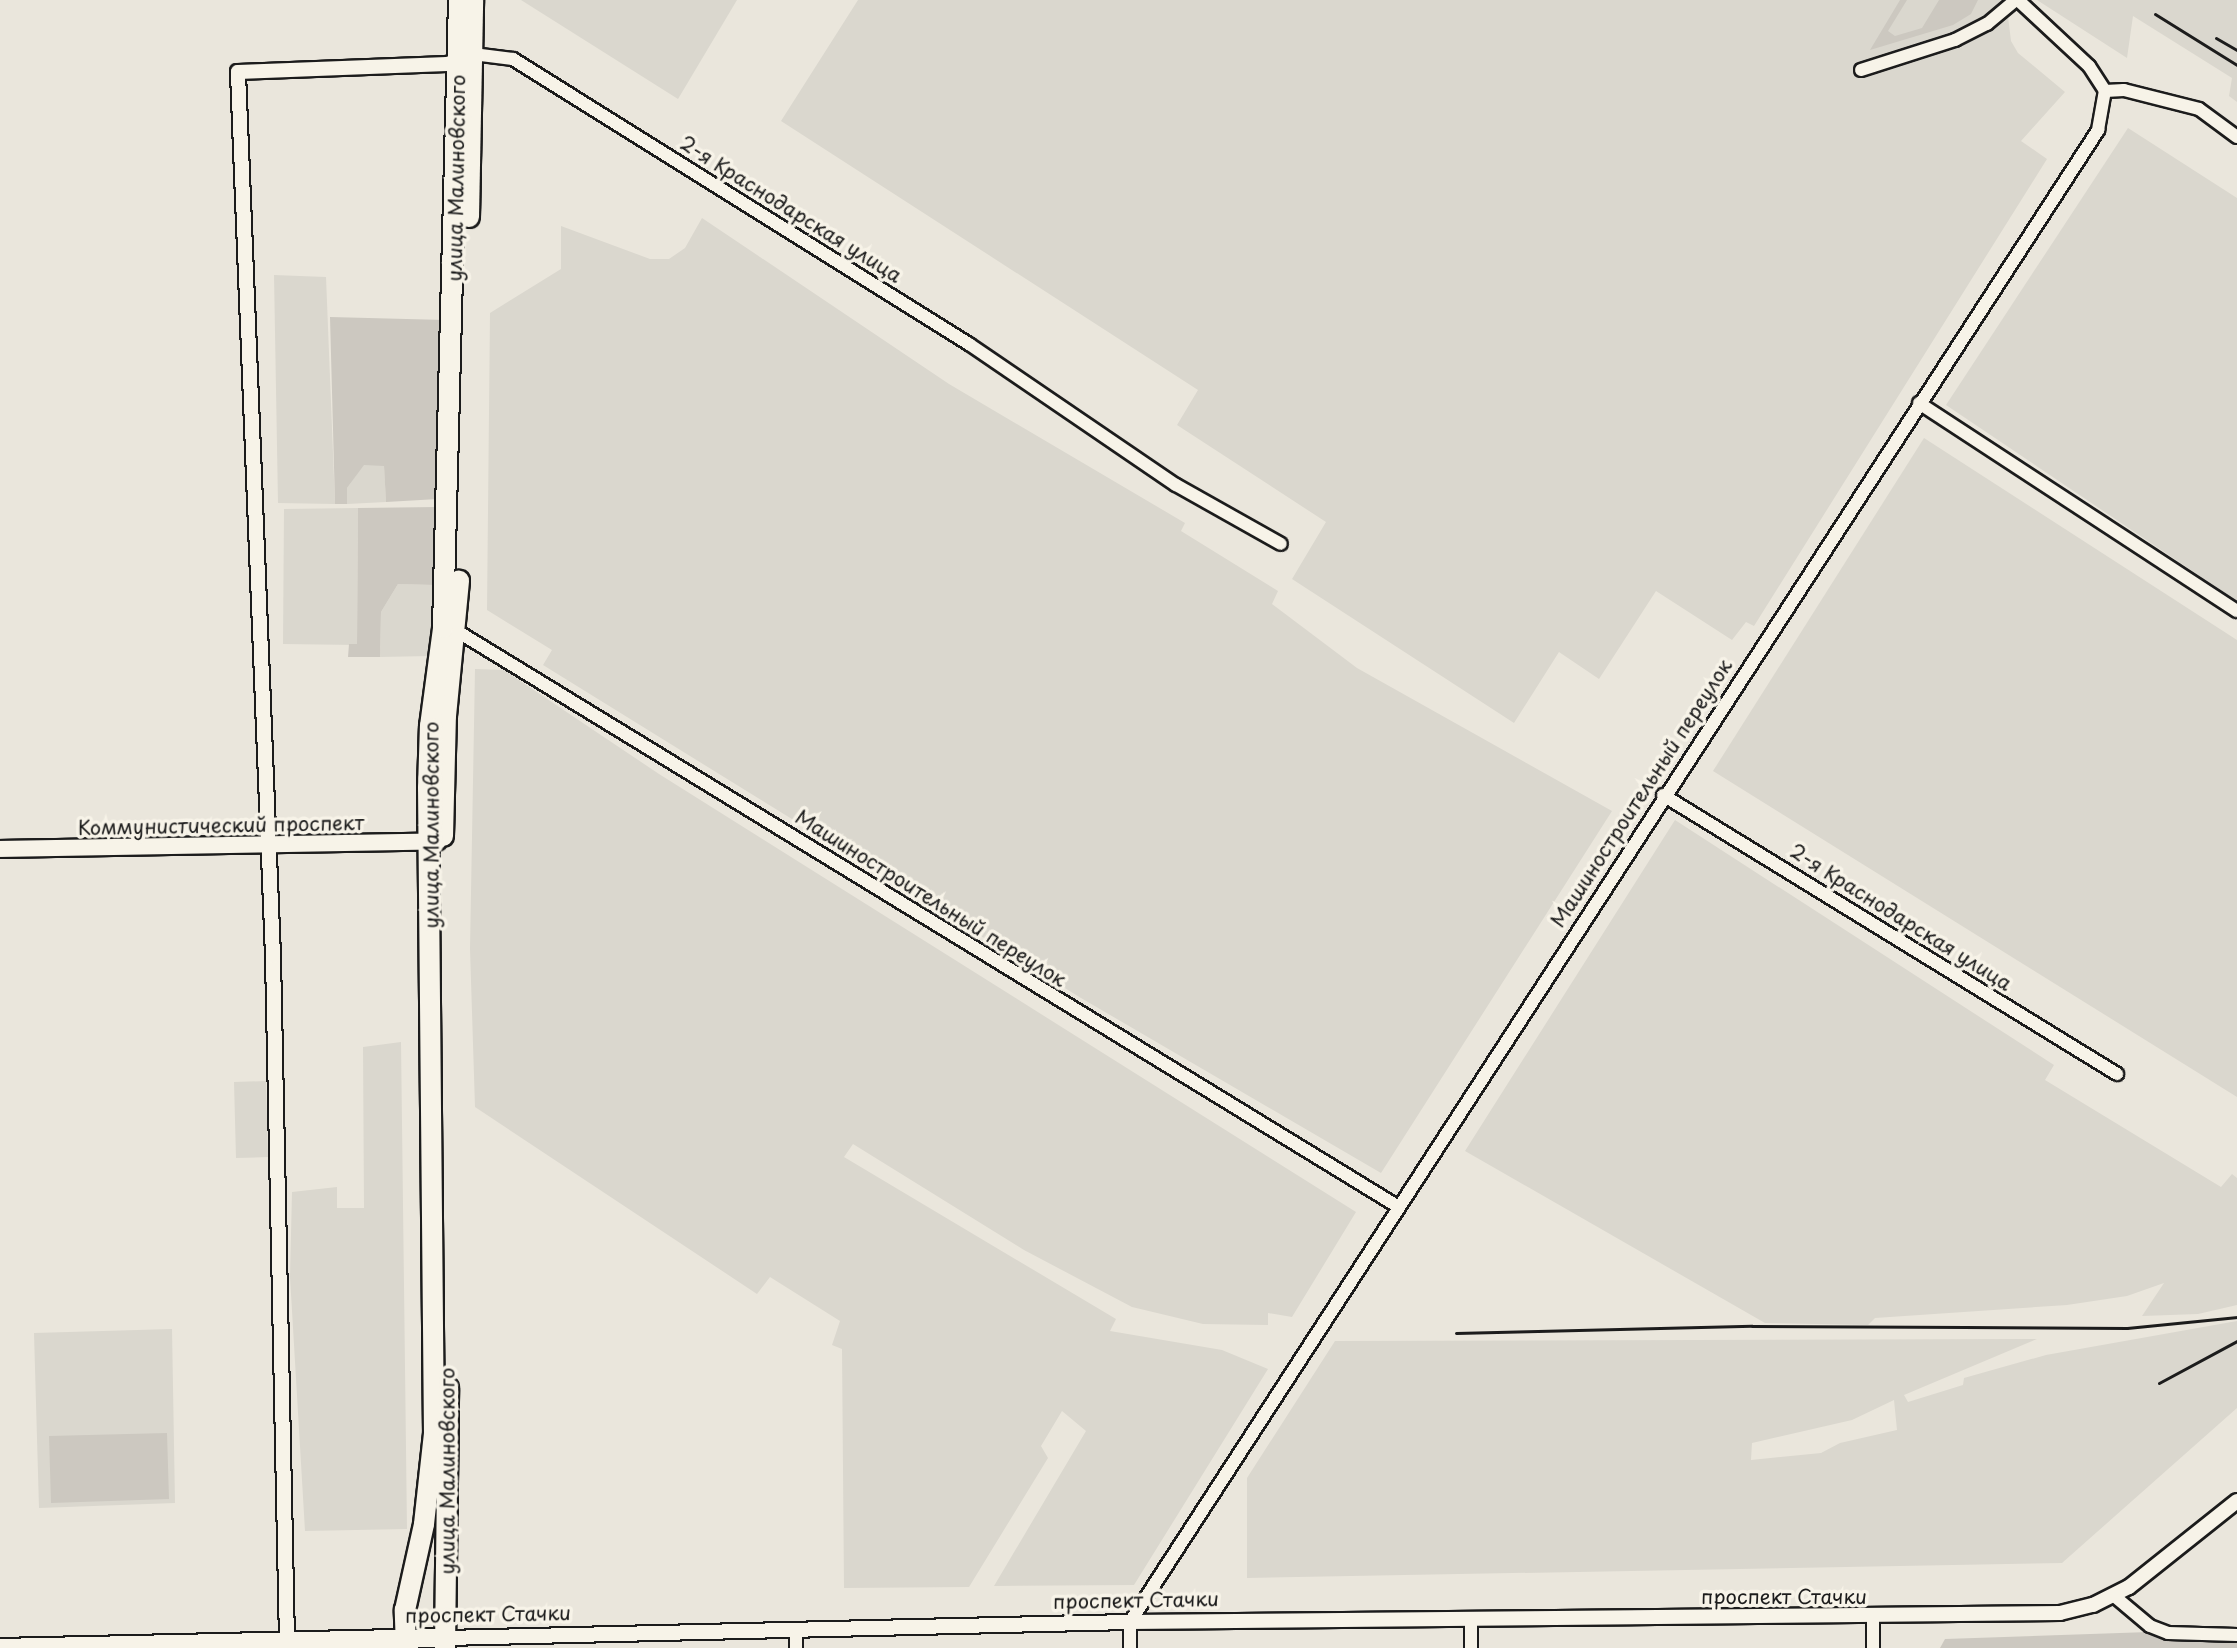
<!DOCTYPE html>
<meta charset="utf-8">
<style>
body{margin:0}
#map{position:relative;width:2237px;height:1648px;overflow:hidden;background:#eae6dc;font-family:"Playpen Sans",sans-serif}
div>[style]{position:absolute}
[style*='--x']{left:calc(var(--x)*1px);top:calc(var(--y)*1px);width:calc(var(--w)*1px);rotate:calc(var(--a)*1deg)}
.built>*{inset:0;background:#dad7ce}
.green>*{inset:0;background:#ccc8c0}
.roads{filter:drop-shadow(2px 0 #1c1c1c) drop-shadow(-2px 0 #1c1c1c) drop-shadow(0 2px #1c1c1c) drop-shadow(0 -2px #1c1c1c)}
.minor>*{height:12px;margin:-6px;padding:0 6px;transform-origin:6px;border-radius:6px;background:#f7f3e8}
.tertiary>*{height:14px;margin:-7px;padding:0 7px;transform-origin:7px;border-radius:7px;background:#f7f3e8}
.secondary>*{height:16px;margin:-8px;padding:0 8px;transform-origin:8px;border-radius:8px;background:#f7f3e8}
.primary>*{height:18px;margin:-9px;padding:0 9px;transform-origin:9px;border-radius:9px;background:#f7f3e8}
.trunk>*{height:20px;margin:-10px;padding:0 10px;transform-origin:10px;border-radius:10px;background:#f7f3e8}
.rail>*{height:3px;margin:-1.5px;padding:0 1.5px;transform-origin:1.5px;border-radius:1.5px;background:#1c1c1c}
span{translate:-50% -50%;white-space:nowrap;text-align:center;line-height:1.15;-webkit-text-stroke:7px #f7f3e8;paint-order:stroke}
.street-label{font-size:20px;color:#1c1c1c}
</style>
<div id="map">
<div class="built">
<div style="clip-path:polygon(521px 0,737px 0,678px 99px)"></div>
<div style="clip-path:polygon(858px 0,2006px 0,2011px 41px,2018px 53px,2065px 92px,2021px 141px,2047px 159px,1754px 626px,1746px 622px,1732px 640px,1656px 591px,1599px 679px,1559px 652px,1514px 723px,1292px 579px,1326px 522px,1177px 425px,1198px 390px,781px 121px)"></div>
<div style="clip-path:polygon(2037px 0,2237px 0,2237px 102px,2229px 96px,2232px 78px,2133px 16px,2127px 58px)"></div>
<div style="clip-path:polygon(2128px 128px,2237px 198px,2237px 601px,1946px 405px)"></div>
<div style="clip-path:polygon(702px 218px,949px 384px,1185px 523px,1181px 531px,1278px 591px,1272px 604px,1357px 668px,1612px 811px,1381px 1173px,1081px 998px,543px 665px,552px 650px,487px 610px,490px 313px,561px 269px,561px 226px,650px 259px,669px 259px,685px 248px)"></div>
<div style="clip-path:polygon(274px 275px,326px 277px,335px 504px,278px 503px)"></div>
<div style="clip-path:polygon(1924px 438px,2237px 640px,2237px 1097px,1713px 771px)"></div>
<div style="clip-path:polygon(363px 465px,384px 465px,386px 502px,347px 504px,347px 488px)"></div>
<div style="clip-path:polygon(358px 508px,357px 645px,283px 644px,284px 509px)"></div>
<div style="clip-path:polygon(398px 584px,434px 585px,430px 656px,380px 657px,381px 612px)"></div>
<div style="clip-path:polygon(475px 669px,504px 670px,659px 774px,1356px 1212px,1292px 1317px,1268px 1313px,1268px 1325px,1203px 1324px,1132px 1307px,1024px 1250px,853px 1144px,844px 1157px,1116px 1319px,1110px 1331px,1222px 1350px,1268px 1369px,1134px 1585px,994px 1586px,1086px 1431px,1062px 1411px,1041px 1446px,1048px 1458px,969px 1587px,844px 1588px,842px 1349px,832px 1345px,840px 1321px,770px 1277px,757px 1294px,475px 1107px,470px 949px)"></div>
<div style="clip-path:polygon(1675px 820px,2054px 1065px,2045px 1080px,2221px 1187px,2232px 1174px,2237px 1178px,2237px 1305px,2198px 1314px,2142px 1316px,2164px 1283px,2127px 1296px,2067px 1305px,1875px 1318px,1868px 1325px,1765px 1323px,1465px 1151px)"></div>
<div style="clip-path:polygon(401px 1042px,407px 1529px,305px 1531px,290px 1277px,292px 1192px,337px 1187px,337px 1208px,364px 1208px,363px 1047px)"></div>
<div style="clip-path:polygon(266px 1081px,268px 1157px,236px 1158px,234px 1082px)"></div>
<div style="clip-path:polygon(evenodd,2237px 1321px,2237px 1408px,2062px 1563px,1247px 1578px,1247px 1478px,1335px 1341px,2037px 1339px,1904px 1395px,1908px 1402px,1963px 1385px,1964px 1378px,2046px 1355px,2237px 1321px,1894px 1400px,1897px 1430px,1840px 1443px,1821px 1453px,1751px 1460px,1752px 1443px,1852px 1420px,1894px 1400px)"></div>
<div style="clip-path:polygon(172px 1329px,175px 1503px,39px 1508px,34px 1333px)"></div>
</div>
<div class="green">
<div style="clip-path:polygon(1900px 0,1907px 0,1888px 31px,1895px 36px,1922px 28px,1939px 0,1978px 0,1971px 14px,1953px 25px,1870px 50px)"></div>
<div style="clip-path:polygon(330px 317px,445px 320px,438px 499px,386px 502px,384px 466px,364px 465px,347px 488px,347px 504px,335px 504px)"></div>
<div style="clip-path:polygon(437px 507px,434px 585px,398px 584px,381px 612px,380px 657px,348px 657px,349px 644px,357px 644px,358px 508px)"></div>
<div style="clip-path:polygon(167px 1433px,169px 1499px,51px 1503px,49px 1436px)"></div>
<div style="clip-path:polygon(2237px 1629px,2237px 1648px,1940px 1648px,1945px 1639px)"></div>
</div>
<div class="roads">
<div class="minor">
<div style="--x:2018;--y:0;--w:97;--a:42.9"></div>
<div style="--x:2089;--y:66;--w:30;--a:57"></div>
<div style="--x:2105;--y:91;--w:19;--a:-3"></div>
<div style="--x:2124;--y:90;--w:77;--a:14.2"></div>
<div style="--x:2199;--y:109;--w:47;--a:36.4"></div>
<div style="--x:473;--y:54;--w:40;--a:7.1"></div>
<div style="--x:513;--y:59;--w:538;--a:32.01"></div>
<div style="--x:969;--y:344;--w:250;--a:34.3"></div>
<div style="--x:1176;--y:485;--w:120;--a:29.3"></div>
<div style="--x:1861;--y:70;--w:99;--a:-17.7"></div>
<div style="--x:1955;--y:40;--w:36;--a:-27"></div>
<div style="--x:1987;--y:24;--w:38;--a:-40"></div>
<div style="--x:1919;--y:403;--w:380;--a:33.2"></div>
<div style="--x:452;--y:628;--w:1108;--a:31.45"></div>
<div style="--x:1663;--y:795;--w:533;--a:31.57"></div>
<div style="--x:2113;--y:1595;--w:48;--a:40"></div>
<div style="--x:2150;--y:1626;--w:19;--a:21"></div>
<div style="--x:2168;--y:1633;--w:69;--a:1.7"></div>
<div style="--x:1873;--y:1618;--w:30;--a:90"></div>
<div style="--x:1471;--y:1620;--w:28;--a:90"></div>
<div style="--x:796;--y:1648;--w:18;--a:-90"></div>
<div style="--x:1130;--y:1648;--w:26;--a:-90"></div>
<div style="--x:1130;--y:1622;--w:1779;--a:-57.02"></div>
<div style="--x:2098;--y:130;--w:40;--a:-80"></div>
</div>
<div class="tertiary">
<div style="--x:445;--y:1638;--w:685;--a:-1.34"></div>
<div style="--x:1130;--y:1622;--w:930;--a:-0.55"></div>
<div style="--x:2060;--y:1613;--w:34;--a:-14"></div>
<div style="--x:2093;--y:1605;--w:40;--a:-26.6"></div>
<div style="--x:2129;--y:1587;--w:138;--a:-38.5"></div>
<div style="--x:287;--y:1642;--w:686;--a:-91.17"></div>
<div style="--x:273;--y:956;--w:885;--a:-92.27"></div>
<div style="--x:238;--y:72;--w:209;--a:-2.2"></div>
<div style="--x:447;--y:64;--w:18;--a:-19"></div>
</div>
<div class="secondary">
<div style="--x:0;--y:849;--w:438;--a:-1"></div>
</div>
<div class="primary">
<div style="--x:0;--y:1648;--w:445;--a:-1.3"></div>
</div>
<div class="trunk">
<div style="--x:469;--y:217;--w:217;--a:-88.9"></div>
<div style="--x:443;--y:836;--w:120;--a:-88.6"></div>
<div style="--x:446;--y:716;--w:136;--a:-84.5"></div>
<div style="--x:406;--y:1648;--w:38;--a:-92"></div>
<div style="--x:405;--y:1610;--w:88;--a:-77.5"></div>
<div style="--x:424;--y:1524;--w:91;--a:-83.7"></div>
<div style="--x:434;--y:1434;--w:646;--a:-90.53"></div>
<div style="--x:428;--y:788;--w:62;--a:-88.2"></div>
<div style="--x:430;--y:726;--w:99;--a:-82.4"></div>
<div style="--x:443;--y:628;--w:628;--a:-88.54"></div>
<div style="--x:445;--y:1648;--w:260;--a:-89.3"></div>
</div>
</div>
<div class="rail">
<div style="--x:2155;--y:14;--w:97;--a:31.9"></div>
<div style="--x:2216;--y:38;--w:24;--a:30"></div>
<div style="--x:1456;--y:1333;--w:296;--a:-1.4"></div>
<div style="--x:1752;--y:1326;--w:375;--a:0.3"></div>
<div style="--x:2127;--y:1328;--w:111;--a:-5.7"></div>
<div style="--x:2159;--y:1383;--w:89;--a:-28.3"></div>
</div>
<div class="street-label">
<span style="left:456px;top:178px;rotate:-89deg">улица Малиновского</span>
<span style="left:791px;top:209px;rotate:32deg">2-я Краснодарская улица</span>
<span style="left:1641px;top:793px;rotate:-57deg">Машиностроительный переулок</span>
<span style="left:221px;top:825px;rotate:-1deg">Коммунистический проспект</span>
<span style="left:431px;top:825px;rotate:-90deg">улица Малиновского</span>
<span style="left:931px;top:898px;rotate:32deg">Машиностроительный переулок</span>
<span style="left:1901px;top:917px;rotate:32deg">2-я Краснодарская улица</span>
<span style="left:447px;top:1471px;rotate:-90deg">улица Малиновского</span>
<span style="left:1784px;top:1596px">проспект Стачки</span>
<span style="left:1136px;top:1600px;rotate:-1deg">проспект Стачки</span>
<span style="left:488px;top:1614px;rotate:-1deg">проспект Стачки</span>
</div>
</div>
